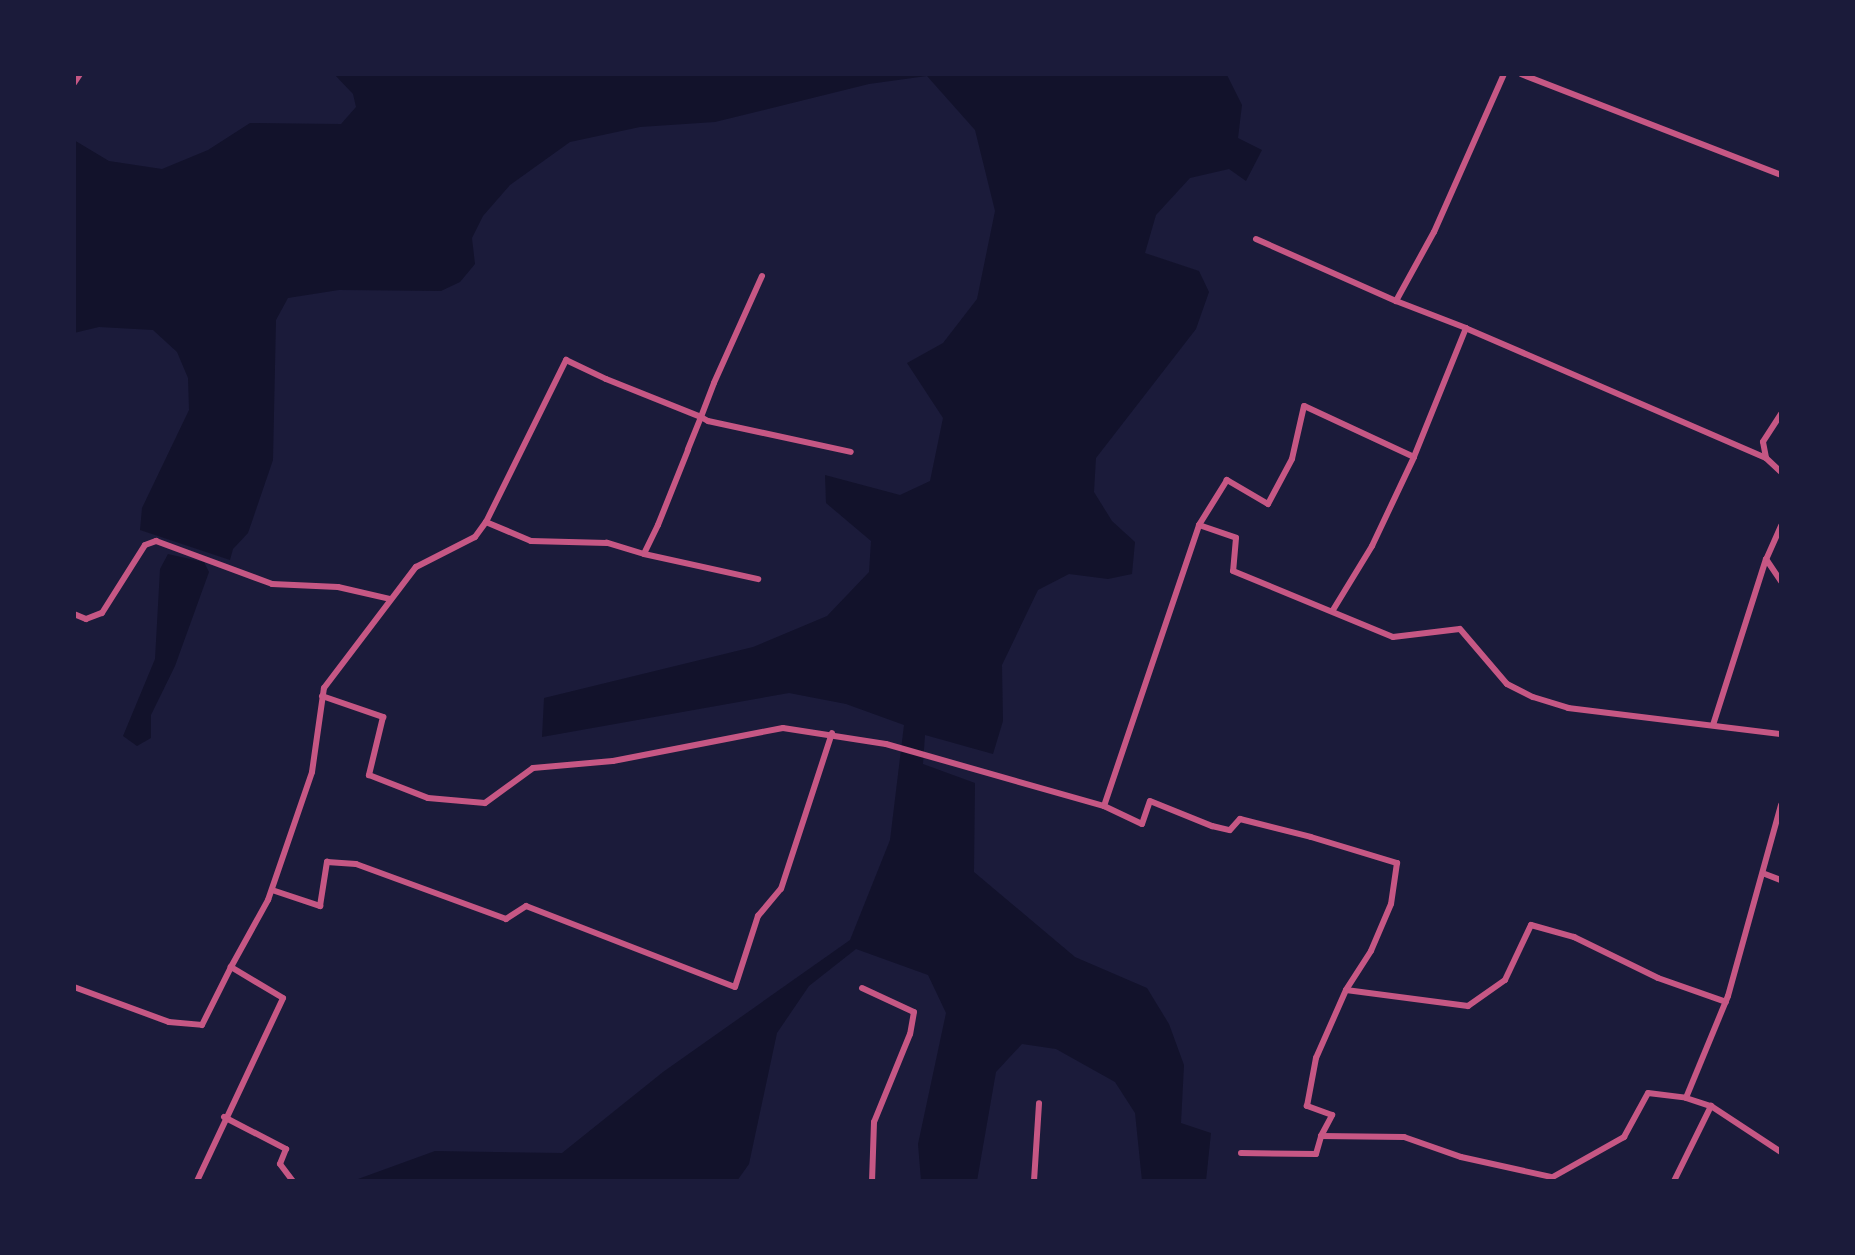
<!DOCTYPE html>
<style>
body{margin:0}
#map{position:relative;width:1855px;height:1255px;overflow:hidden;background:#1b1b3a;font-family:Poppins,sans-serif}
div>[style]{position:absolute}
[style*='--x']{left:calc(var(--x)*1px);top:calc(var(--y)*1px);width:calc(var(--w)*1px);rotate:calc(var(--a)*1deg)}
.water>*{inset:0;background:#12122b}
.minor>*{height:6px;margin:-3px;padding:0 3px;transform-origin:3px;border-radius:3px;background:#c65784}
span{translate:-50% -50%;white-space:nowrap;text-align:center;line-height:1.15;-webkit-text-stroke:8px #1b1b3a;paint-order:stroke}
.frame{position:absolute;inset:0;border:76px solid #1b1b3a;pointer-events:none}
</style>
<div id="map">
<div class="water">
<div style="clip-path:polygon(334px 74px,1227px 75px,1242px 105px,1238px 138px,1262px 150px,1246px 181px,1229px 169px,1190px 178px,1156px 215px,1145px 253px,1199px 271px,1209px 292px,1196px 329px,1096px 458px,1094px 492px,1112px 521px,1135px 542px,1132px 574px,1108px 579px,1069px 574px,1038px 590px,1002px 665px,1003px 721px,993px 754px,925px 735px,923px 764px,975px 783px,974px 872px,1075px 957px,1147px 988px,1169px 1024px,1184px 1065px,1181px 1123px,1211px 1133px,1206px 1181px,1142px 1181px,1135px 1113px,1115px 1082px,1056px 1049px,1022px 1044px,996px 1072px,977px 1181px,921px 1181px,918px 1144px,946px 1013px,928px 975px,856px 949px,809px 986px,777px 1033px,749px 1164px,737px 1181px,358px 1179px,435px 1151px,562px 1153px,663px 1072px,850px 940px,890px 840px,904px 725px,846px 704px,789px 693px,542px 737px,544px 698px,753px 647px,827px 616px,869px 572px,871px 541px,826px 503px,825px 475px,900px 495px,930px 481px,943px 418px,907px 363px,943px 343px,977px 299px,995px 211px,975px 130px,927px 76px,869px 84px,715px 122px,640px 127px,570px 142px,510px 185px,483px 216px,472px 238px,475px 264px,460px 282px,441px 291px,339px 290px,288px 298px,276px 320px,273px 460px,248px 533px,233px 549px,230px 560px,140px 530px,142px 508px,189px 410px,188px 378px,177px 352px,153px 330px,99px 327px,74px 333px,74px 140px,109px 161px,162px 169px,208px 150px,250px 123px,341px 124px,356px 107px,353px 94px)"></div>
<div style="clip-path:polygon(168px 554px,204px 562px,209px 572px,175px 666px,151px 715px,151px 738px,137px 746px,123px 736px,155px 659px,160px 569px)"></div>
</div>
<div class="minor">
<div style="--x:1521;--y:74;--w:279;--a:21.2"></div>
<div style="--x:74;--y:83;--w:11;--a:-56"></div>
<div style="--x:1256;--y:239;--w:153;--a:23.9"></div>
<div style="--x:762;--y:276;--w:117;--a:114.2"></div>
<div style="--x:714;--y:383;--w:36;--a:111"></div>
<div style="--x:701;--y:417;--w:35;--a:112"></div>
<div style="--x:688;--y:450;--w:81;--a:111.8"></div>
<div style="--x:658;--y:525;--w:32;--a:116"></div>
<div style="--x:644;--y:554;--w:39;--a:-163"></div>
<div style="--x:607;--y:543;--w:76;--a:-178.5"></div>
<div style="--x:531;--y:541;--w:49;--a:-157.1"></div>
<div style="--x:486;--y:522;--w:181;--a:-63.7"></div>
<div style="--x:566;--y:360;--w:44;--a:25.4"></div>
<div style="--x:606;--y:379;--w:102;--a:21.8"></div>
<div style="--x:701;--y:417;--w:8;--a:30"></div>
<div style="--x:708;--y:421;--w:146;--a:12.2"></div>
<div style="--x:1466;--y:328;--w:75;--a:-158.9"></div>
<div style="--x:1396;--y:301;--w:79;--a:-61.2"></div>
<div style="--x:1434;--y:232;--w:173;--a:-66.1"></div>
<div style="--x:1781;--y:414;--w:33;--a:123"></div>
<div style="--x:1763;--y:442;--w:16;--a:79"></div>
<div style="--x:1766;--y:458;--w:21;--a:43"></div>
<div style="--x:1766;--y:458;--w:327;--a:-156.6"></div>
<div style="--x:1466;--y:328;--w:139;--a:112"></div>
<div style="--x:1414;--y:457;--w:121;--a:-155.1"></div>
<div style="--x:1304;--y:406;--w:54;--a:102.8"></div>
<div style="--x:1292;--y:459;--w:51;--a:118.1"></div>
<div style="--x:1268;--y:504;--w:48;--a:-149.7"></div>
<div style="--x:1227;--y:480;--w:53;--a:121.9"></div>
<div style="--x:1199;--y:525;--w:39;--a:19"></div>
<div style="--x:1236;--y:538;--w:33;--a:95"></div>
<div style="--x:1233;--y:571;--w:173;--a:22.4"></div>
<div style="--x:1393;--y:637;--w:67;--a:-6.8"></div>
<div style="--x:1460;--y:629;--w:72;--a:49.5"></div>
<div style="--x:1507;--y:684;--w:29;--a:27"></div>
<div style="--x:1533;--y:697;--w:37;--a:17"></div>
<div style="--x:1568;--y:708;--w:215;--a:7"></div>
<div style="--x:1781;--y:526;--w:36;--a:114"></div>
<div style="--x:1766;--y:559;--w:27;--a:56"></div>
<div style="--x:644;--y:554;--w:117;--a:12.4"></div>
<div style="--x:1333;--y:610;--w:75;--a:-58.6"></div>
<div style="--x:1372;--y:546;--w:98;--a:-64.7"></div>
<div style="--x:74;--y:614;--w:13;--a:23"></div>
<div style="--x:86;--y:619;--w:17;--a:-21"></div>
<div style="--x:102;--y:613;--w:80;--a:-57.7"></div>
<div style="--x:145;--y:545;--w:12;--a:-20"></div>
<div style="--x:156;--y:541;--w:124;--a:20.3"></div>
<div style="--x:272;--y:584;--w:66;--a:2.6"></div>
<div style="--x:338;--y:587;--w:53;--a:13"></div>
<div style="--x:322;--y:696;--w:65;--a:19"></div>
<div style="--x:383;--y:717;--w:60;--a:103.6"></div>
<div style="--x:369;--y:775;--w:63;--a:21.3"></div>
<div style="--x:428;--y:798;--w:57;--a:5"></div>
<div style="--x:485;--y:803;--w:59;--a:-36.1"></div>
<div style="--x:533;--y:768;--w:80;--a:-5"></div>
<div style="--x:613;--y:761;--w:173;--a:-11"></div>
<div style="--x:783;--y:728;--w:104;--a:8.8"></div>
<div style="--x:886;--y:744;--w:227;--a:15.9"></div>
<div style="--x:1104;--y:806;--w:42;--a:25.3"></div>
<div style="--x:1142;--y:824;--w:24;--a:-71"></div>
<div style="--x:1150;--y:801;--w:67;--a:22"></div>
<div style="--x:1212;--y:826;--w:18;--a:13"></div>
<div style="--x:1230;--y:830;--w:15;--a:-48"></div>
<div style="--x:1240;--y:819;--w:73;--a:14.2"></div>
<div style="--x:1311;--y:837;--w:90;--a:16.8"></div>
<div style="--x:1397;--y:863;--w:41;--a:98.3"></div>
<div style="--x:1391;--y:904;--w:51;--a:113.1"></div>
<div style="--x:1371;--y:951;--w:46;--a:122.7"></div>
<div style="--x:1713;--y:725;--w:174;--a:-72.3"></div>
<div style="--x:1781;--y:805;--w:198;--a:105.5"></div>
<div style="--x:1728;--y:996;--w:110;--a:112.4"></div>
<div style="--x:1686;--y:1098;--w:26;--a:18"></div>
<div style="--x:1711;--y:1106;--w:84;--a:33.3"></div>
<div style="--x:1104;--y:806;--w:297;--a:-71.3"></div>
<div style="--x:1765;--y:874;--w:17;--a:21"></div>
<div style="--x:272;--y:890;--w:51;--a:18.4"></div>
<div style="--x:320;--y:906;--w:45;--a:-81"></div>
<div style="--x:327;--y:862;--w:29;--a:4"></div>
<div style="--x:356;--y:864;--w:160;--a:20.1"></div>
<div style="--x:506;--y:919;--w:24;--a:-33"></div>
<div style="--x:526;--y:906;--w:224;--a:21.2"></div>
<div style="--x:735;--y:987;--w:75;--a:-72.1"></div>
<div style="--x:758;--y:916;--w:35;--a:-50"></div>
<div style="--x:781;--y:889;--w:164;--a:-71.9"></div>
<div style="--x:74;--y:987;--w:101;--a:20.2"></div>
<div style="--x:169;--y:1022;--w:33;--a:5"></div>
<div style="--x:202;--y:1025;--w:65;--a:-63.4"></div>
<div style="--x:862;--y:988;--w:57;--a:24.8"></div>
<div style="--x:914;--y:1012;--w:22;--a:100"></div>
<div style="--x:910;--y:1034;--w:95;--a:112.2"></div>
<div style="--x:874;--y:1122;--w:59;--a:91.9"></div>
<div style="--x:224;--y:1117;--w:70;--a:27.3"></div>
<div style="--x:286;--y:1149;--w:16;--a:112"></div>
<div style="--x:280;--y:1164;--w:21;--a:53"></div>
<div style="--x:1321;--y:1136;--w:24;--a:-62"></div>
<div style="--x:1332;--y:1115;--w:27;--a:-160"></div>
<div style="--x:1307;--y:1106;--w:49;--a:-79.4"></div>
<div style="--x:1316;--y:1058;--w:74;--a:-66.2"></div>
<div style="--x:1346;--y:990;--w:123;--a:7.5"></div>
<div style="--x:1468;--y:1006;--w:45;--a:-35.1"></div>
<div style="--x:1505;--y:980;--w:61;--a:-64.7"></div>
<div style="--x:1531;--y:925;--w:45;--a:15.6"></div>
<div style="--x:1574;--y:937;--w:93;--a:26"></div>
<div style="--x:1658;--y:978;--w:72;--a:19.4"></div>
<div style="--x:1241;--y:1153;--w:75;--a:0.8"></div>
<div style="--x:1316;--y:1154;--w:19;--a:-74"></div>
<div style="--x:1321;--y:1136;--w:83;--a:0.7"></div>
<div style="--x:1404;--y:1137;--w:60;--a:19.3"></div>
<div style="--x:1461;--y:1157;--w:92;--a:12.5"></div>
<div style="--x:1551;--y:1178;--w:84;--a:-29.3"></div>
<div style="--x:1624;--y:1137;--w:50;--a:-61.4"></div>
<div style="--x:1648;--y:1093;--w:38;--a:7"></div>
<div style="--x:197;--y:1181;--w:202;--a:-64.8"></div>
<div style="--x:283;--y:998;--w:61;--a:-149.2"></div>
<div style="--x:231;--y:967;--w:77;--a:-61.1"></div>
<div style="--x:268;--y:900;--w:135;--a:-71"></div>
<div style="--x:312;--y:772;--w:85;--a:-81.9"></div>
<div style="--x:324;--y:688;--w:152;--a:-52.8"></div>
<div style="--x:416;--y:567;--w:66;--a:-27"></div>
<div style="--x:475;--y:537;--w:19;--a:-54"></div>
<div style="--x:1034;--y:1181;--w:78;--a:-86.3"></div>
<div style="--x:1674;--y:1181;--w:84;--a:-63.7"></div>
</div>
<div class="frame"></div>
</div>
